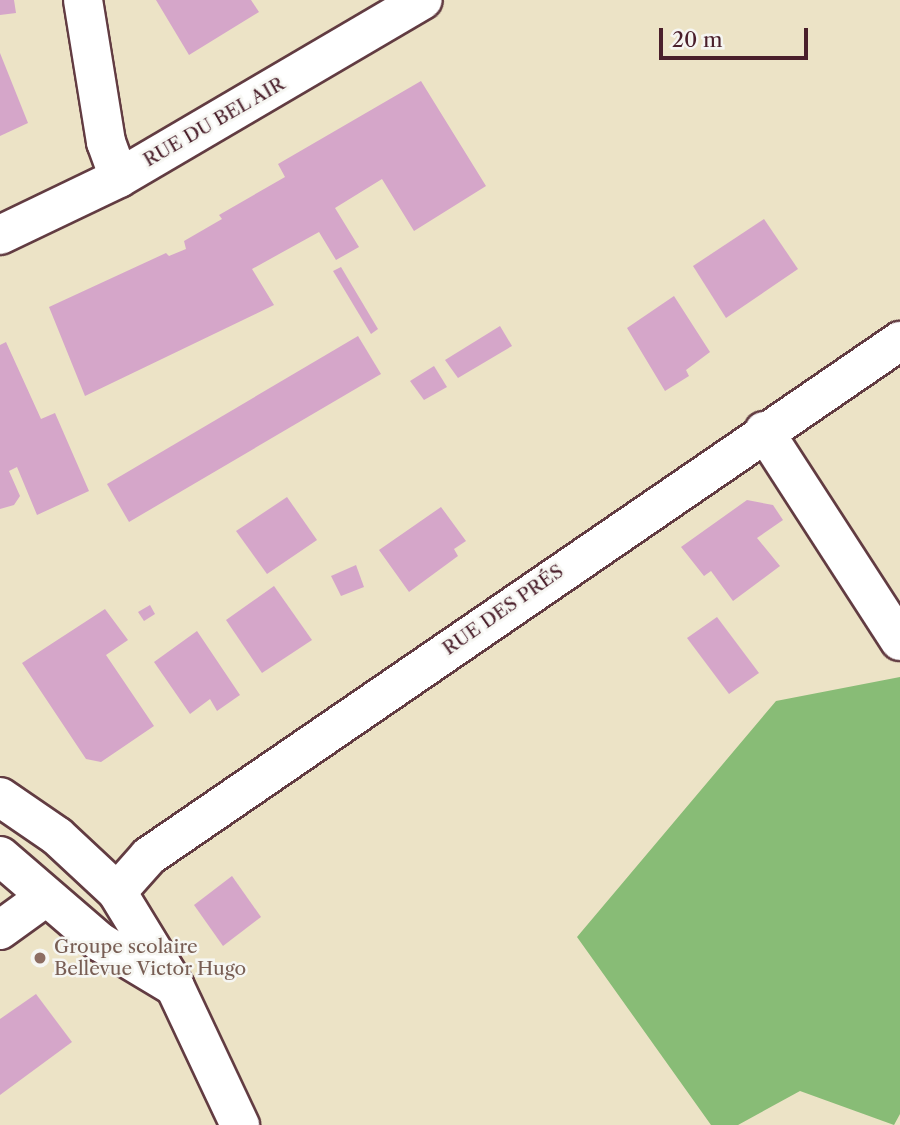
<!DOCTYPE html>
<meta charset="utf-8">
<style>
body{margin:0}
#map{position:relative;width:900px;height:1125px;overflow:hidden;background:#ece3c6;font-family:"Libre Caslon Text",serif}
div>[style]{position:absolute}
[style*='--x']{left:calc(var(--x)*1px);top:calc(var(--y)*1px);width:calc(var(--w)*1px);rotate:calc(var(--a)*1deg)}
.forest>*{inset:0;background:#88bc76}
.building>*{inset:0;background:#d5a6c9}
.roads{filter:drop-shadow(2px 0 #623c42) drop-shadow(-2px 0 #623c42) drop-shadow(0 2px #623c42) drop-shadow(0 -2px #623c42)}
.minor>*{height:38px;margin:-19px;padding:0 19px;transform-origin:19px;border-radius:19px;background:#fff}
.dots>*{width:19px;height:19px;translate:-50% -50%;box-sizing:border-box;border:4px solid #f6f6f2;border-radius:50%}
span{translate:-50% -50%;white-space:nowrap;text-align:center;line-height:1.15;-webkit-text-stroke:5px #f6f6f2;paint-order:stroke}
.street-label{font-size:19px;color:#4a1f2b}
.education-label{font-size:19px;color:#785e54}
.left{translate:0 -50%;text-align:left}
.scale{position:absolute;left:659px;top:28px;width:149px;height:32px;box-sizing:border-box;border:4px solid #4a1f2b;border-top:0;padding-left:9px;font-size:21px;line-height:24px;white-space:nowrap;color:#4a1f2b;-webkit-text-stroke:5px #f6f6f2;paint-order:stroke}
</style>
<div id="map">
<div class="forest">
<div style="clip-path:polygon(900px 677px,900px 1114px,894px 1125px,800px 1091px,738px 1125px,711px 1125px,577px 937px,776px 701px)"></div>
</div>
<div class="building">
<div style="clip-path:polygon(0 0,14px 0,16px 13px,0 15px)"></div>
<div style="clip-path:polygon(156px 0,251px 0,259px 12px,189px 55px)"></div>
<div style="clip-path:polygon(0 53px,28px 123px,0 136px)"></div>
<div style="clip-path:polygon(421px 81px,486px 186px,414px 231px,382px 179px,335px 208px,359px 247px,336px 260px,319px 232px,252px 269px,274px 305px,85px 396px,49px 307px,166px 253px,169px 256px,186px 249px,184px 241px,222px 219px,219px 215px,285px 177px,278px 164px)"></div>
<div style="clip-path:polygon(764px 219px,798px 269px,726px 318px,693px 266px)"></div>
<div style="clip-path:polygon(341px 267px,378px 329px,371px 334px,333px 271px)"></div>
<div style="clip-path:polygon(674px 296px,710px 352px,686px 370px,689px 376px,665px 391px,627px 328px)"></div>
<div style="clip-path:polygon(500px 326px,512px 346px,458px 378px,445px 360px)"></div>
<div style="clip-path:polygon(358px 336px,381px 374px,129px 522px,107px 484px)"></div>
<div style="clip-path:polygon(6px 342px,41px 419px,55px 413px,89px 491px,37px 515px,17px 467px,9px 471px,20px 496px,14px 505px,0 509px,0 345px)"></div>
<div style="clip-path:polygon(434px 366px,447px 387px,424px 400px,410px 381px)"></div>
<div style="clip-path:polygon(287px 497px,317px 540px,267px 574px,236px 531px)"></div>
<div style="clip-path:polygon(747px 500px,773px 505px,783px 520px,757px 538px,780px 566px,733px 601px,711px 571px,704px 576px,681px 547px)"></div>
<div style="clip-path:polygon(441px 507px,466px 541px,454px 549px,458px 556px,409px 592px,379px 550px)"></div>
<div style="clip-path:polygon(356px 565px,364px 587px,341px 596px,331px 576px)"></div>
<div style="clip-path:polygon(274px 586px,312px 640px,262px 673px,226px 620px)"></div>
<div style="clip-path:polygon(150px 605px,155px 614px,144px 621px,138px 612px)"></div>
<div style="clip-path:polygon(105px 609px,128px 640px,106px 655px,154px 726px,101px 762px,86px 759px,22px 663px)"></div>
<div style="clip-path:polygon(717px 617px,759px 673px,729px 694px,687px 638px)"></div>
<div style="clip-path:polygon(197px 631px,240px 695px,217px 711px,210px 699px,190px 714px,154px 662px)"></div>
<div style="clip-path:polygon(232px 876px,261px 917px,223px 946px,194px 905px)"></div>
<div style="clip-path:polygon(36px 994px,72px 1042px,0 1095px,0 1019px)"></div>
</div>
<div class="roads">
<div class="minor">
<div style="--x:83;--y:0;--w:144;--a:80.8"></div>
<div style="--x:106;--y:142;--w:38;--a:70"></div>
<div style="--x:0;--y:235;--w:132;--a:-25.6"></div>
<div style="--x:119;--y:178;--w:352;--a:-30.4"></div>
<div style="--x:764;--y:431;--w:250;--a:57.1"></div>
<div style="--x:0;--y:797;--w:69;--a:34.4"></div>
<div style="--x:57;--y:836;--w:82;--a:43"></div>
<div style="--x:117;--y:892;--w:111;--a:58.6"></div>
<div style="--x:175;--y:987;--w:153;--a:64.8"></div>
<div style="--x:0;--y:856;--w:132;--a:40.7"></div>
<div style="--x:100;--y:942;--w:87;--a:31"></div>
<div style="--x:117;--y:892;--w:48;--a:-48.4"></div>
<div style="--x:149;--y:856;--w:911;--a:-34.44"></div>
<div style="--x:0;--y:930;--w:54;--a:-36"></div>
</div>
</div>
<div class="dots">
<div style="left:40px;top:958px;background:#8d6e63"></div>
</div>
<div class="street-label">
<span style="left:214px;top:122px;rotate:-30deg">RUE DU BEL AIR</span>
<span style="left:503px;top:610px;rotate:-35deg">RUE DES PRÉS</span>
</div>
<div class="education-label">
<span class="left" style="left:54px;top:958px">Groupe scolaire<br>Bellevue Victor Hugo</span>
</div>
<div class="scale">20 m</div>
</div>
